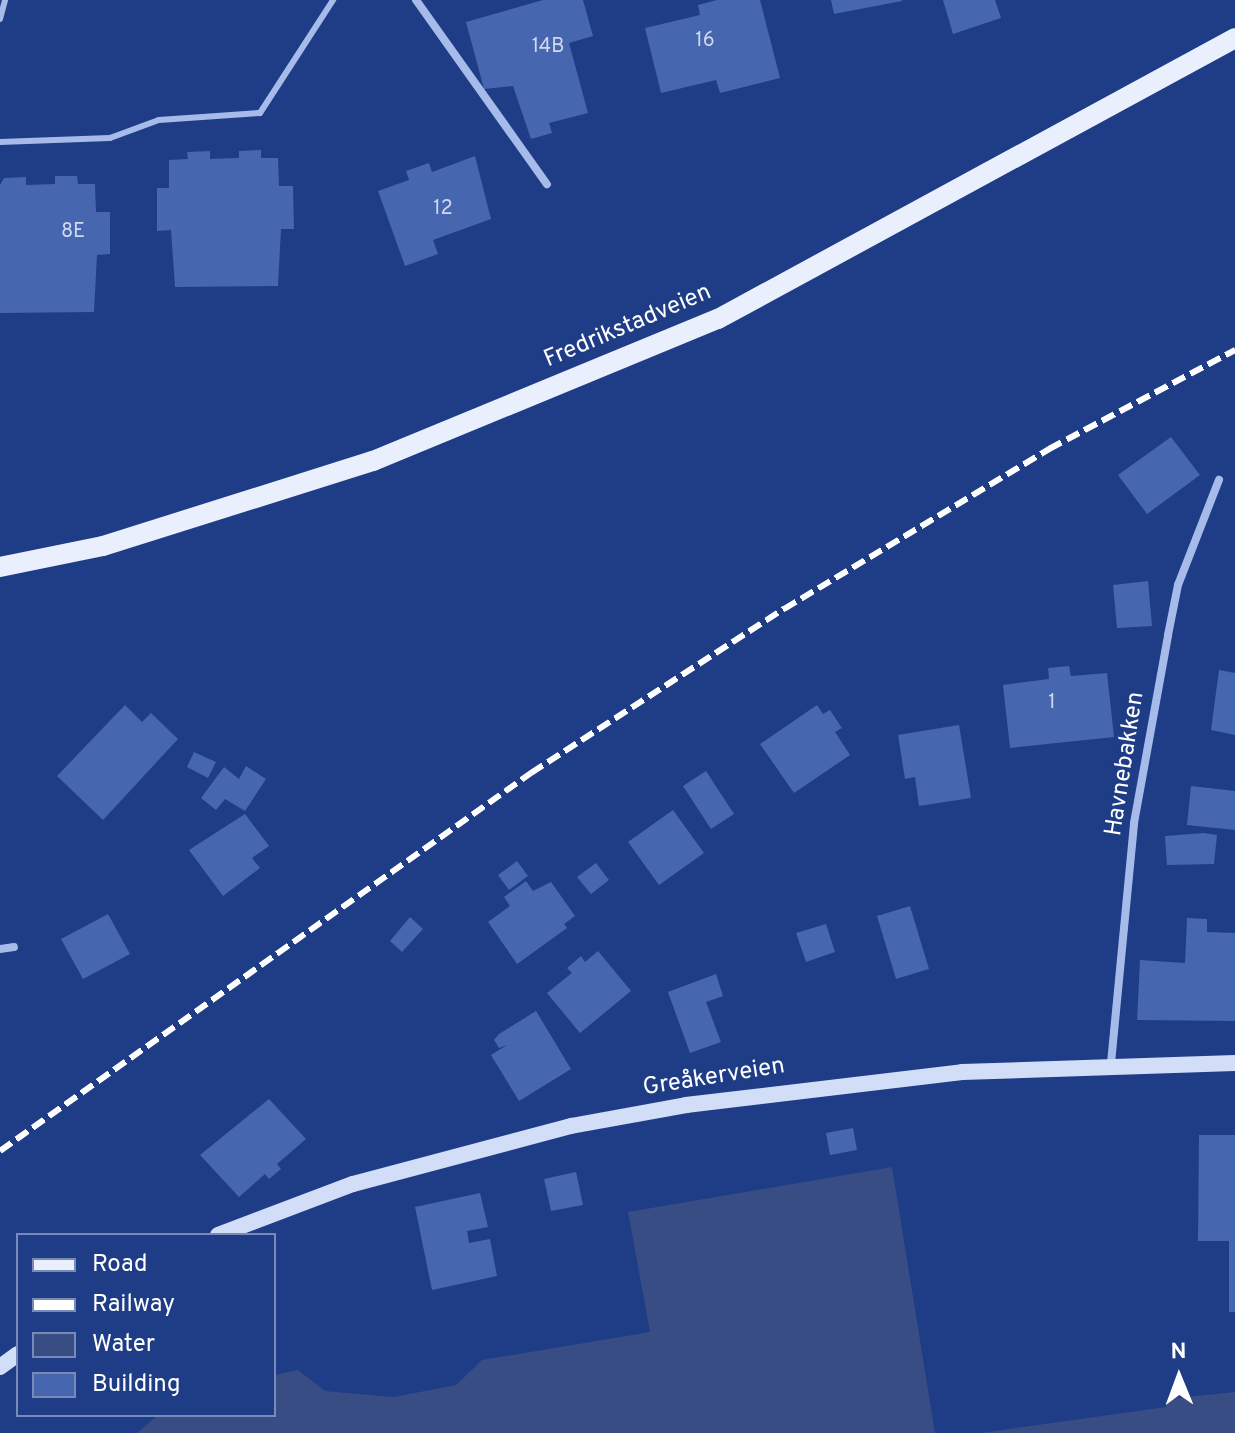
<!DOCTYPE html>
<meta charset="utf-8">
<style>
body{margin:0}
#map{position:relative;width:1235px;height:1433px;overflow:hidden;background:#1e3d86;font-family:Overpass,sans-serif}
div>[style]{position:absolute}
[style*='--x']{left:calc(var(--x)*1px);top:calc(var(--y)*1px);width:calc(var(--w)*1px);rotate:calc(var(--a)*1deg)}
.water>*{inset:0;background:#374d84}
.building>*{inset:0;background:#4666af}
.lane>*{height:6px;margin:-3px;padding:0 3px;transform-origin:3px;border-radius:3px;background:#a6bbea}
.street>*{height:8px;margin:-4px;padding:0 4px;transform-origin:4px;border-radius:4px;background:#a6bbea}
.secondary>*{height:16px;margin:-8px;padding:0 8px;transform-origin:8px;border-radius:8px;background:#d2ddf8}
.primary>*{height:20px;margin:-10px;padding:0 10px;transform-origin:10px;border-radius:10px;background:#eaeffe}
.rail>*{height:6px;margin-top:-3px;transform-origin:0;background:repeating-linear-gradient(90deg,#fff 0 14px,transparent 0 20px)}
span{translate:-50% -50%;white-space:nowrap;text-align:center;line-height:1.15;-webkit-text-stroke:6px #1e3d86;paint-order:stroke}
.number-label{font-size:20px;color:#d1d9eb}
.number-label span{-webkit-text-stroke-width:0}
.street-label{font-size:24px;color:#fff}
.legend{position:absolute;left:16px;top:1233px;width:260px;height:184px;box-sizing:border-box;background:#1e3d86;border:2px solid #788bb6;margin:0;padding:10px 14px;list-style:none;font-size:24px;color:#fff}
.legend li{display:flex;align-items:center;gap:16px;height:40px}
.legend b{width:40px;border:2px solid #788bb6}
.north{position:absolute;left:1139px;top:1337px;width:80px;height:80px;-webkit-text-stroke:6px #1e3d86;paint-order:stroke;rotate:359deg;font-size:22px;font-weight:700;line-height:32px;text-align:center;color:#fff}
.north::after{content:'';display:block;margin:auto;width:28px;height:36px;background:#fff;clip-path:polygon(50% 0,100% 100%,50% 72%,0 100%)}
</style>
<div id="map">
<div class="water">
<div style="clip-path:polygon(892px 1167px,935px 1433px,137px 1433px,158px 1415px,274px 1415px,274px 1375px,298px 1370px,325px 1391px,394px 1397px,456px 1385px,482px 1360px,650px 1332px,628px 1212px)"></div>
<div style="clip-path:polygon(1235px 1392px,1235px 1433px,981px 1433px,1166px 1407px,1168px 1399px)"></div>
</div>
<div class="building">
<div style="clip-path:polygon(543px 0,583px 0,593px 36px,569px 43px,588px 113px,549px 123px,552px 133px,531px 139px,513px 86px,484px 89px,466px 22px)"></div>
<div style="clip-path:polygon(717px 0,760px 0,780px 78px,720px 93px,716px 80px,661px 93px,645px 28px,700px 15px,698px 5px)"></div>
<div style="clip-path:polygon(831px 0,902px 0,902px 1px,834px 14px)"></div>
<div style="clip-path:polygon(943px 0,995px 0,1001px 18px,953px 34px)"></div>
<div style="clip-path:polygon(261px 150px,261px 158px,278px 158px,279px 186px,293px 186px,294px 229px,281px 229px,278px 286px,175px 287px,171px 230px,157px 231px,157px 188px,169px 188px,169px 160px,188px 159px,187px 152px,210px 151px,210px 159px,239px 158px,239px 151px)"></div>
<div style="clip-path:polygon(475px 156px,491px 219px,433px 240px,438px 254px,405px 266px,378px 191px,409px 180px,406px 171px,429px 163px,432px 172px)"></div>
<div style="clip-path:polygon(55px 176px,77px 176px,78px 184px,95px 184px,96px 212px,110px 212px,110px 254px,97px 255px,94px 312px,0 313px,0 185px,4px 178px,26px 177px,26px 185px,55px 184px)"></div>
<div style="clip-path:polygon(1171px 437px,1200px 475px,1147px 514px,1118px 475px)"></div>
<div style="clip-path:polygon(1148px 581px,1152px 626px,1117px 628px,1113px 585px)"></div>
<div style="clip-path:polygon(1069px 666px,1071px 676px,1107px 673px,1114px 737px,1010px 748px,1003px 685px,1049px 679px,1048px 668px)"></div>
<div style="clip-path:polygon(1219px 670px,1235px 673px,1235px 735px,1211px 730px)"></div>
<div style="clip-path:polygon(125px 705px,142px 722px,151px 713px,178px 739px,103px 820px,57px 776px)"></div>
<div style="clip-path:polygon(817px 705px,823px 714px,830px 710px,842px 728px,835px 732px,850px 755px,794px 793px,760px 744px)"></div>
<div style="clip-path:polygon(959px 725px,971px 798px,919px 806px,915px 777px,905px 779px,898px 735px)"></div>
<div style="clip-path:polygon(194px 752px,216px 762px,208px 778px,187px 767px)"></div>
<div style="clip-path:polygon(246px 766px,266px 779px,245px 811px,225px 799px,216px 810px,201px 798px,224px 767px,239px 779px)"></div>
<div style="clip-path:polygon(706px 771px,734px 814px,711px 829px,683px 786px)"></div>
<div style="clip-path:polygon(1191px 786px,1235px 791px,1235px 830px,1187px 825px)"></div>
<div style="clip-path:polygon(673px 810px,704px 853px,659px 885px,628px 842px)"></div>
<div style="clip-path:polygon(245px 814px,269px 846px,252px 858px,260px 868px,223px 896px,189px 850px)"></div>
<div style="clip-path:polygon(1204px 833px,1217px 835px,1214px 864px,1167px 865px,1165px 836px)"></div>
<div style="clip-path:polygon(517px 861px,528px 876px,509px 890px,498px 875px)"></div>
<div style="clip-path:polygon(596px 863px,609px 880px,591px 894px,577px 877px)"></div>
<div style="clip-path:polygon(526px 881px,533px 891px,551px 882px,575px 916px,564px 924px,567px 928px,517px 964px,488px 922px,510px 906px,504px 897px)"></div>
<div style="clip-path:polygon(910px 906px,929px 969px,896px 979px,877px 916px)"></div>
<div style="clip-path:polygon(108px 914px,130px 954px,83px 979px,61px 939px)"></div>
<div style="clip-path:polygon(410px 917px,423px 929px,402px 952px,390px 941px)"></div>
<div style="clip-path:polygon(1187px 918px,1207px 919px,1207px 932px,1235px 933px,1235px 1021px,1137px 1020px,1140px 960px,1185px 963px)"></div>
<div style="clip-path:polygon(826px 924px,835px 952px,806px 962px,796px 933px)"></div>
<div style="clip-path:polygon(598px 951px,631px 991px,580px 1033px,547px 993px,572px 973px,567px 968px,581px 956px,585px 962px)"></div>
<div style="clip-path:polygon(716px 974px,723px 996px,706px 1002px,721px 1042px,690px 1053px,668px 992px)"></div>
<div style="clip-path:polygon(536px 1011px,571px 1069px,519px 1101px,491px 1055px,507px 1045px,499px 1048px,494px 1040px,499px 1034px)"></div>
<div style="clip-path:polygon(269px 1099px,306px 1139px,277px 1164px,281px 1169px,269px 1179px,265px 1174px,239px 1197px,200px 1155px)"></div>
<div style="clip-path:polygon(853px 1128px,857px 1150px,830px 1155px,826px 1133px)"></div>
<div style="clip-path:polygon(1199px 1135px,1235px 1135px,1235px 1312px,1229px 1312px,1229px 1241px,1198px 1241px)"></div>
<div style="clip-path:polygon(576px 1172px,583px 1205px,551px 1211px,544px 1179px)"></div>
<div style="clip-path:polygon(480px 1193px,488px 1227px,467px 1231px,469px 1243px,490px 1239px,497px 1276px,432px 1290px,415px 1207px)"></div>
</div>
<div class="lane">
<div style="--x:0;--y:19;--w:20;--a:-75"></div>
<div style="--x:0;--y:142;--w:110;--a:-2.1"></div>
<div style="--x:110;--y:138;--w:52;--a:-20.2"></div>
<div style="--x:159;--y:120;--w:101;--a:-4"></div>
<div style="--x:260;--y:113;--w:135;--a:-57.1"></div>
</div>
<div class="street">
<div style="--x:416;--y:0;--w:226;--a:54.6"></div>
<div style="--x:0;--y:949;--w:14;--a:-8"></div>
<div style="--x:1111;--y:1063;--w:241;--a:-84.5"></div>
<div style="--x:1134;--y:823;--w:191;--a:-79.7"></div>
<div style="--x:1168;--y:635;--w:51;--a:-78.7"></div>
<div style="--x:1178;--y:585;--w:113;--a:-68.7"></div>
</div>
<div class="secondary">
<div style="--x:218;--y:1235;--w:144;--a:-20.7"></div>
<div style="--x:353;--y:1184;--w:226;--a:-14.9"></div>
<div style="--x:571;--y:1126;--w:117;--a:-10.3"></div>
<div style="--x:686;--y:1105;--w:278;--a:-6.8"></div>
<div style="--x:962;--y:1072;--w:273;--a:-1.9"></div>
<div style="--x:0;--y:1367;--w:22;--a:-36"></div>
</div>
<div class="primary">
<div style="--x:0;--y:567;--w:105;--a:-11.5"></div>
<div style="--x:103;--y:546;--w:283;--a:-17.5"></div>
<div style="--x:373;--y:461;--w:373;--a:-22.4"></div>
<div style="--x:718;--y:319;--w:588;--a:-28.52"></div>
</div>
<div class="rail">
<div style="--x:0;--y:1151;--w:652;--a:-35.45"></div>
<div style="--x:531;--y:773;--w:302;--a:-33"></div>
<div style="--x:784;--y:609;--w:310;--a:-31.1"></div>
<div style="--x:1049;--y:449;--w:211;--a:-28"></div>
</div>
<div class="number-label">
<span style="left:705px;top:41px">16</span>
<span style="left:548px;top:47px">14B</span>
<span style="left:443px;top:209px">12</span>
<span style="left:73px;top:232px">8E</span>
<span style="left:1052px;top:703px">1</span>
</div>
<div class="street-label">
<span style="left:628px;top:327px;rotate:-23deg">Fredrikstadveien</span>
<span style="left:1126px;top:764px;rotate:-81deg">Havnebakken</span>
<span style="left:714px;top:1078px;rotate:-9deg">Greåkerveien</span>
</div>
<ul class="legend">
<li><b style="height:10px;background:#eaeffe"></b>Road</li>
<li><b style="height:10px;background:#fff"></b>Railway</li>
<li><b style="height:22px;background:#374d84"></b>Water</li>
<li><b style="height:22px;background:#4666af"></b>Building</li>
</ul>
<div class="north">N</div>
</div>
